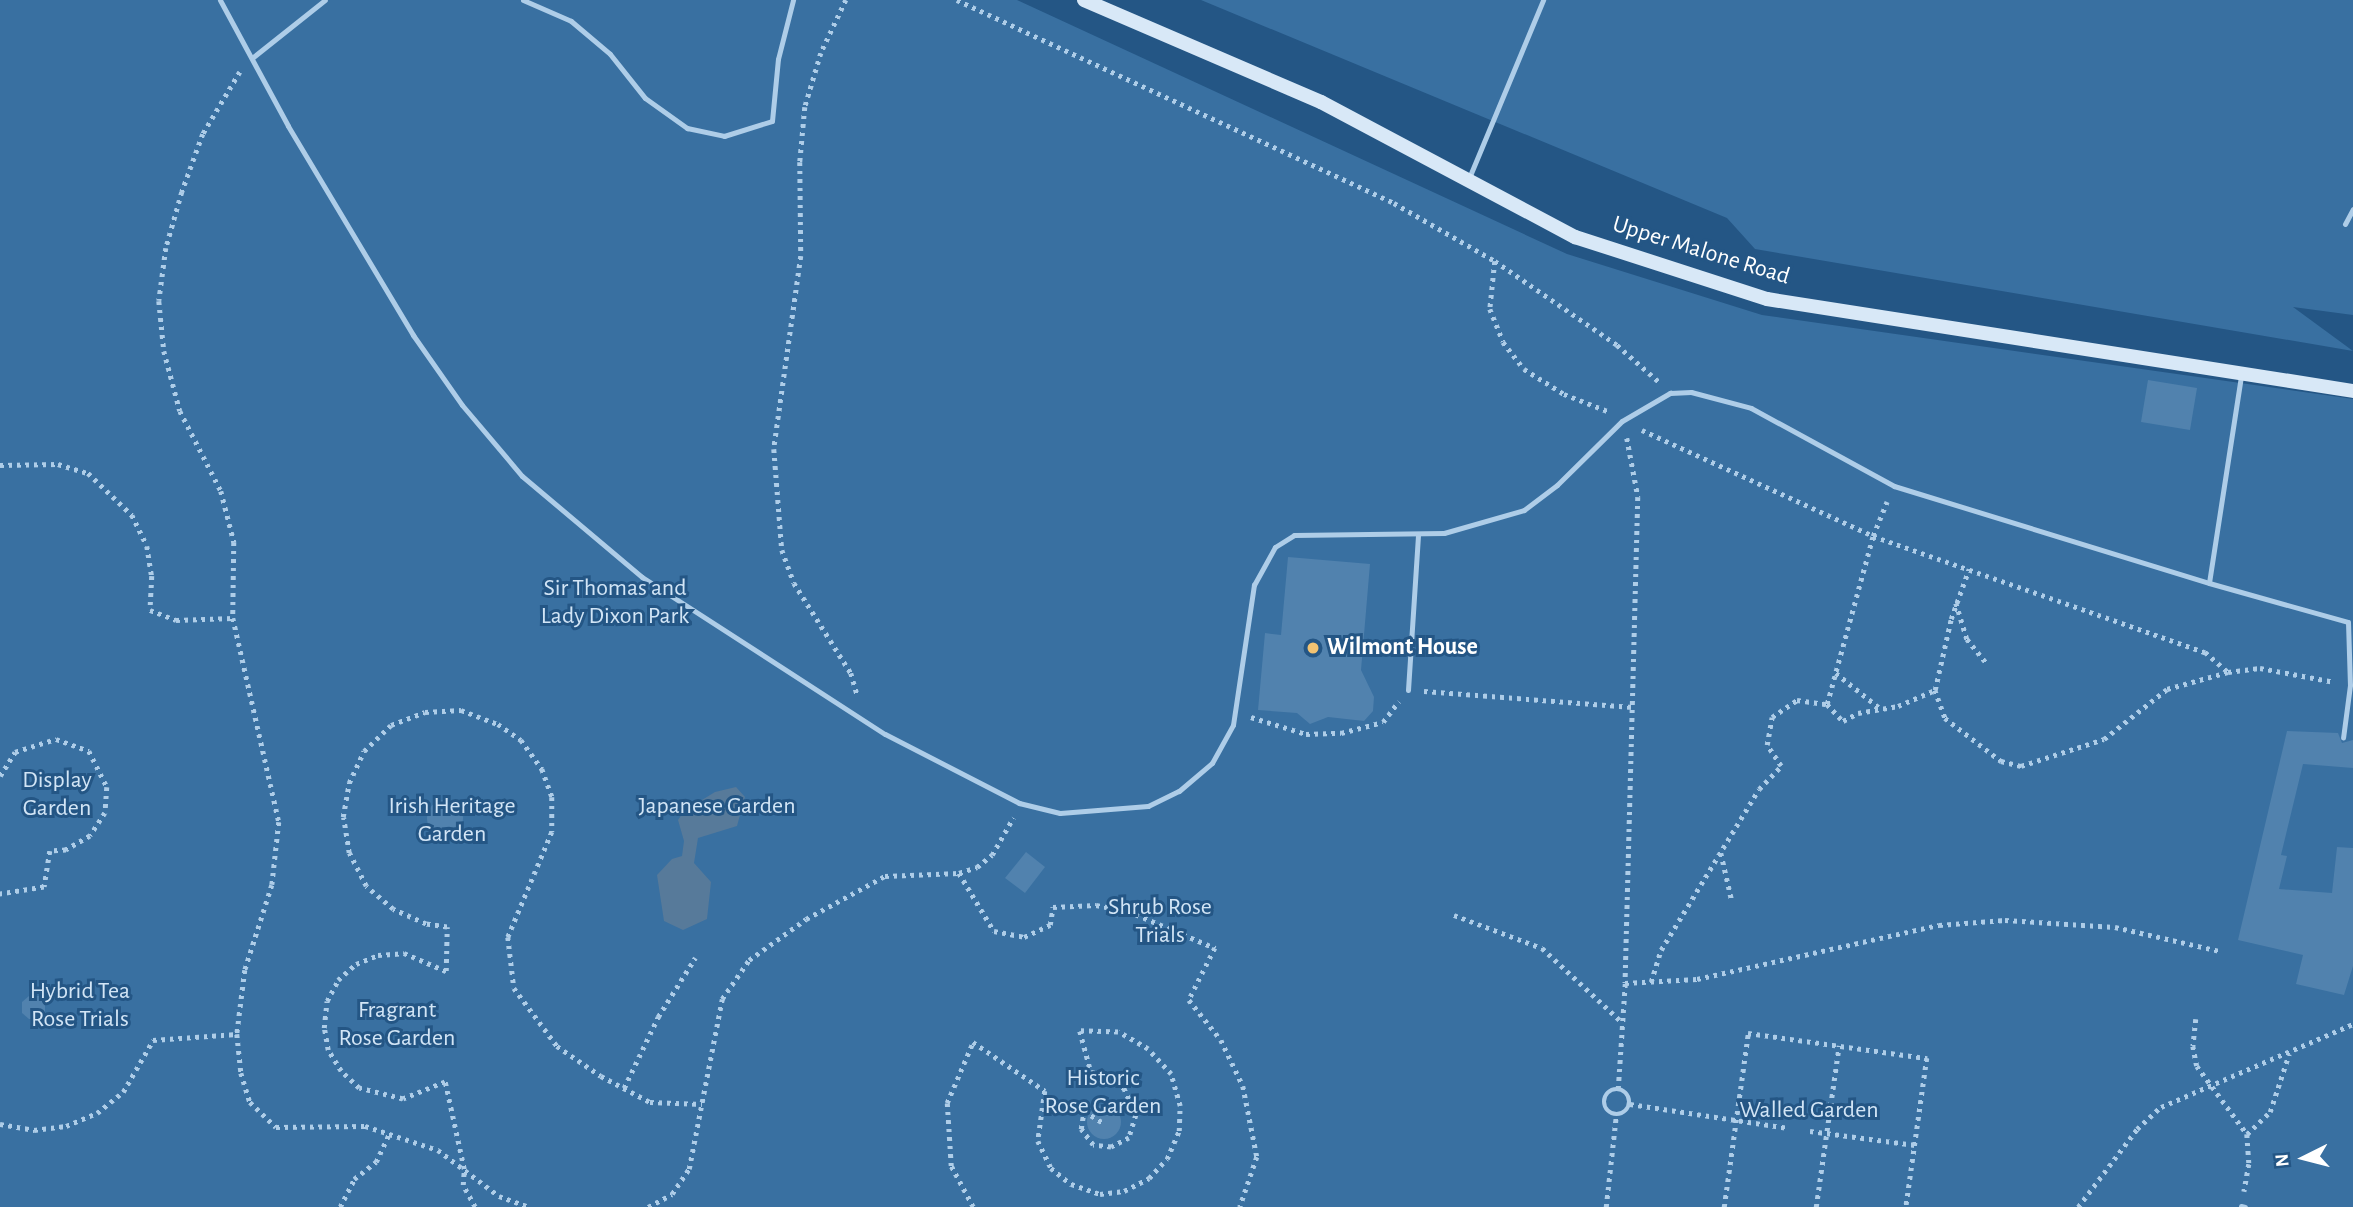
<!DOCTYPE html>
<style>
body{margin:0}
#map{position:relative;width:2353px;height:1207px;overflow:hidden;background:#245685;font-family:"Alegreya Sans",sans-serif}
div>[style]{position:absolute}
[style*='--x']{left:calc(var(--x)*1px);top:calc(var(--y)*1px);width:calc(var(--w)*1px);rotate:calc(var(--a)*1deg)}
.green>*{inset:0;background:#3970a1}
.water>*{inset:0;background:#577a9a}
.building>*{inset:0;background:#5182ae}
.round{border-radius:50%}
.path>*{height:4.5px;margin-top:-2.25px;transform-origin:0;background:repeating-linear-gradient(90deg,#aecde8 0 3.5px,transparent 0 8.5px)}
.path>.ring{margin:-2.25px;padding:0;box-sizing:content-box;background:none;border:4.5px solid #aecde8;border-radius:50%}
.service>*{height:5px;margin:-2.5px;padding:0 2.5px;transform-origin:2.5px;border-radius:2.5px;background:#aecde8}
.secondary>*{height:14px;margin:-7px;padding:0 7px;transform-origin:7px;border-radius:7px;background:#d8e8f7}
.dots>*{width:19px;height:19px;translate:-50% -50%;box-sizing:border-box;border:4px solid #245685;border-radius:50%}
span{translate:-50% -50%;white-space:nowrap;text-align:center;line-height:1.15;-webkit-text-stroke:6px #245685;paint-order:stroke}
.street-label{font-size:24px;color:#fff}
.park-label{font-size:24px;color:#d2e5f6}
.poi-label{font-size:24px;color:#fff;font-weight:700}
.left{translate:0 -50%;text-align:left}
.north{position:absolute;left:2269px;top:1123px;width:70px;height:70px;-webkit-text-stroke:5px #245685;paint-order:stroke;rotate:264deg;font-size:19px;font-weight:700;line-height:28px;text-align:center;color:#fff}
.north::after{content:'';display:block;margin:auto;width:24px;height:32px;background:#fff;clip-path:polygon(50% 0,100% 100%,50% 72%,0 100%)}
</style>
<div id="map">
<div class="green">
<div style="clip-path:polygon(0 0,1017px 0,1567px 254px,1762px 315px,2353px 399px,2353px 1207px,0 1207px)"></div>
<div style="clip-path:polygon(1201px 0,2353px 0,2353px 315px,2293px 307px,2353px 351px,1755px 249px,1727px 218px)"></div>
</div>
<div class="water">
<div style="clip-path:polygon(736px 787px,745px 797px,737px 826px,698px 838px,694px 863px,711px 882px,707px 919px,683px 930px,664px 921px,657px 875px,672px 859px,682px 856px,684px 841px,678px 820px,684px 811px,715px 792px)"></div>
</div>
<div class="building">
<div style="clip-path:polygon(2148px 380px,2197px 388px,2190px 430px,2141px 422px)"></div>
<div style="clip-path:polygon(1288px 557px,1370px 564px,1361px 670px,1374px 697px,1373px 711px,1364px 721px,1328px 717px,1310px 724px,1297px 713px,1258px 710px,1265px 633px,1281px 635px)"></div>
<div style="clip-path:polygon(2287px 731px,2338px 733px,2342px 743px,2353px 740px,2353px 768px,2303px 764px,2281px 855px,2287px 856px,2279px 889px,2332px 893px,2337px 847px,2353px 848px,2353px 966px,2344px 995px,2296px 984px,2303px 955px,2238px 940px)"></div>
<div class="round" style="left:427px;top:800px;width:36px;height:36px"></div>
<div style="clip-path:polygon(1026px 852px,1045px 867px,1025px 893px,1005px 878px)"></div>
<div style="clip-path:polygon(29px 996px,39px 996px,45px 1003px,45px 1019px,29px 1019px,22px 1013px,22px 1002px)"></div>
<div class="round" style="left:1087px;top:1105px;width:34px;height:34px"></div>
</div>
<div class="path">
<div style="--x:846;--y:0;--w:59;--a:115.3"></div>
<div style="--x:821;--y:53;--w:56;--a:106.5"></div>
<div style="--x:805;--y:107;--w:55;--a:95.2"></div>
<div style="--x:800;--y:162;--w:94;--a:89.4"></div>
<div style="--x:801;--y:256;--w:195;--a:98"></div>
<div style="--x:774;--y:449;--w:101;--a:85.5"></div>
<div style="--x:782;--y:550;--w:35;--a:70"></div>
<div style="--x:794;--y:583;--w:107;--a:57.7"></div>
<div style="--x:851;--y:673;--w:25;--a:74"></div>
<div style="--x:957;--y:0;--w:482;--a:24.9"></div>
<div style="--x:1394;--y:203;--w:116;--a:29.9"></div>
<div style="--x:1495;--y:261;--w:148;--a:34.5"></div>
<div style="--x:1617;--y:345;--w:55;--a:41.3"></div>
<div style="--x:240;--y:72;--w:72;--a:120.8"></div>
<div style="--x:203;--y:134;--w:62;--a:109.9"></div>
<div style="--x:182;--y:192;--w:58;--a:105.9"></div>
<div style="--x:166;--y:248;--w:53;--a:97.5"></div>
<div style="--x:159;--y:301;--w:50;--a:84.3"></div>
<div style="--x:164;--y:351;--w:62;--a:75.1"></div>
<div style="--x:180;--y:411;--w:90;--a:62.9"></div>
<div style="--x:221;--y:491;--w:53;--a:75.7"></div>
<div style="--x:234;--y:542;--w:76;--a:90.8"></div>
<div style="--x:233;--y:618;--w:209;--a:77.3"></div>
<div style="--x:279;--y:822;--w:63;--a:96.3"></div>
<div style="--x:272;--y:885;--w:89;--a:107.6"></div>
<div style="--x:245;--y:970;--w:64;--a:97.1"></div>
<div style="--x:237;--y:1034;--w:39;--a:84"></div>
<div style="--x:241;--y:1073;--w:30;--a:73"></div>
<div style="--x:250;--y:1102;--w:36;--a:44"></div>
<div style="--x:276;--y:1127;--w:89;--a:-0.6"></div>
<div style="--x:365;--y:1126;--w:77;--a:18.2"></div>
<div style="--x:438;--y:1150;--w:76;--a:37"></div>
<div style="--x:499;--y:1196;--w:32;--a:20"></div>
<div style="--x:1495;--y:261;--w:48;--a:95.9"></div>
<div style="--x:1490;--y:309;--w:35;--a:68"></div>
<div style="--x:1503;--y:342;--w:34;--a:52"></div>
<div style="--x:1524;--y:369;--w:47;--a:32"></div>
<div style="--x:1564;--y:394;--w:49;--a:21.4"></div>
<div style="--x:1642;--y:430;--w:254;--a:24.6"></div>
<div style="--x:1873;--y:536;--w:352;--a:19.3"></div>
<div style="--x:2205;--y:652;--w:30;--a:41"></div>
<div style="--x:1627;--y:438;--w:60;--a:79.4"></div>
<div style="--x:1638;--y:497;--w:486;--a:91.5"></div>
<div style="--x:1625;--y:983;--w:72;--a:-3.2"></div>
<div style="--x:1697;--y:979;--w:248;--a:-12.6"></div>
<div style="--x:1939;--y:925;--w:66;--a:-4.3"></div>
<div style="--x:2005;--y:920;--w:110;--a:3.6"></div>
<div style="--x:2115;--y:927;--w:108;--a:12.9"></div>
<div style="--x:0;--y:465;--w:58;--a:-1"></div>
<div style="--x:58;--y:464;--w:31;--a:17"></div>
<div style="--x:88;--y:473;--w:61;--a:43.7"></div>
<div style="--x:132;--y:515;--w:34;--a:64"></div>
<div style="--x:147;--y:546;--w:30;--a:81"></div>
<div style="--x:152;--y:576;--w:34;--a:93"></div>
<div style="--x:150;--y:610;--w:28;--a:21"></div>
<div style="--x:176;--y:620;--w:57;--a:-2"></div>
<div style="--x:1956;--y:603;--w:38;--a:73"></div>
<div style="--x:1967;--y:639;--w:32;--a:51"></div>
<div style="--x:1836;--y:673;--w:58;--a:38.7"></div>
<div style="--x:1935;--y:690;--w:30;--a:70"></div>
<div style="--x:1945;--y:718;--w:71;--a:37.5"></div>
<div style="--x:2001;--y:761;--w:21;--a:14"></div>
<div style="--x:2021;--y:766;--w:87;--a:-18"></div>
<div style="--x:2104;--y:739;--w:80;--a:-38.4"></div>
<div style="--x:2167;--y:689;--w:63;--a:-15.6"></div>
<div style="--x:2228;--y:672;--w:32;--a:-7"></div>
<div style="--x:2260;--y:668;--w:76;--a:10.6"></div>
<div style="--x:1424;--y:691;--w:209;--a:4.4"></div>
<div style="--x:1827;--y:704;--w:23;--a:47"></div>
<div style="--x:1843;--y:721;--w:17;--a:-28"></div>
<div style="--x:1858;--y:713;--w:41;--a:-9.9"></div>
<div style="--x:1898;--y:706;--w:40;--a:-23.4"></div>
<div style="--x:1935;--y:690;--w:73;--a:-77.3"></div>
<div style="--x:1951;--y:619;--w:53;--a:-70.2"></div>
<div style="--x:1251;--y:717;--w:58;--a:17.2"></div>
<div style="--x:1306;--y:734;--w:35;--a:-2"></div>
<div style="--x:1341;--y:733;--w:43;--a:-14.7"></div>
<div style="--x:1383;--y:722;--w:26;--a:-53"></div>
<div style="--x:0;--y:776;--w:28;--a:-58"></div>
<div style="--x:15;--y:752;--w:43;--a:-17.6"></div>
<div style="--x:56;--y:739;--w:35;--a:20"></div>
<div style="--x:89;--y:751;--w:40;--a:63.4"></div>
<div style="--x:107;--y:787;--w:26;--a:94"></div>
<div style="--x:105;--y:813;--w:27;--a:123"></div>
<div style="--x:90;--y:836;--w:28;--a:150"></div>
<div style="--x:66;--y:850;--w:16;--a:176"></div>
<div style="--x:50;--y:851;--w:36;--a:99"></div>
<div style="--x:44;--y:887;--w:45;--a:171"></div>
<div style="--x:1721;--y:853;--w:49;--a:77.1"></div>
<div style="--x:959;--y:873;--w:68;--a:58.9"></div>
<div style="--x:994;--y:931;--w:31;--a:11"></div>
<div style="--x:1024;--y:937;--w:29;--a:-25"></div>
<div style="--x:1050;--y:925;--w:18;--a:-81"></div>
<div style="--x:1053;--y:907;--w:43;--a:-2.7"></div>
<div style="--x:1096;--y:905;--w:33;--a:11"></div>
<div style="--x:1128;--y:911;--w:95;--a:23"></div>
<div style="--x:1215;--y:948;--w:58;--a:116.6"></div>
<div style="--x:1189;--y:1000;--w:51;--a:51.3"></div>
<div style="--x:1221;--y:1040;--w:51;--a:64.4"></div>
<div style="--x:1243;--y:1086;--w:72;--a:78.8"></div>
<div style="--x:1257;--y:1157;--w:53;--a:108.8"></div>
<div style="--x:1454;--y:915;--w:94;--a:20.6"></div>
<div style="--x:1542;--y:948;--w:110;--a:42.8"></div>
<div style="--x:1651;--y:982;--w:34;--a:-73"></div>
<div style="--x:1661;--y:950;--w:188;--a:-58.7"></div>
<div style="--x:1759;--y:789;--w:32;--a:-46"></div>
<div style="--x:1781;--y:766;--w:25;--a:-124"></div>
<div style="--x:1767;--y:745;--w:28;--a:-80"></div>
<div style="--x:1772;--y:717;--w:30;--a:-34"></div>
<div style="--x:1797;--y:700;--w:30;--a:8"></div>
<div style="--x:1827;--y:704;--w:174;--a:-74.7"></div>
<div style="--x:1873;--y:536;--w:37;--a:-68"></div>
<div style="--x:2196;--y:1019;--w:27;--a:96"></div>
<div style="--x:2193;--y:1046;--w:20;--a:79"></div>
<div style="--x:2197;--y:1066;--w:84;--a:53.7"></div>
<div style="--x:2247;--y:1134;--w:30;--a:86"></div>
<div style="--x:2249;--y:1164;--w:28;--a:100"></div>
<div style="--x:624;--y:1088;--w:79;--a:-64.4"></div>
<div style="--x:658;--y:1017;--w:70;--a:-57.9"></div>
<div class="ring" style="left:1604px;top:1089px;width:21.5px;height:21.5px"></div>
<div style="--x:1618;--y:1089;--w:106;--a:-86.2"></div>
<div style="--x:1630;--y:1104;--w:160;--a:8.6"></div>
<div style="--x:0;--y:1124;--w:35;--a:10"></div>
<div style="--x:34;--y:1130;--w:32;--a:-7"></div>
<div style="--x:66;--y:1126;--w:34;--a:-23"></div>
<div style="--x:97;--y:1113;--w:33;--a:-39"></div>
<div style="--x:123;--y:1092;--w:60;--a:-60"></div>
<div style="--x:153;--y:1040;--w:84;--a:-4.1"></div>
<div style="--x:1810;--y:1131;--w:106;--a:7.6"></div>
<div style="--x:2247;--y:1134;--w:32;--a:-44"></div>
<div style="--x:2270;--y:1112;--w:61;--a:-71.9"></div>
<div style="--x:340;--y:1207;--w:31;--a:-63"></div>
<div style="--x:354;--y:1179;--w:28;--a:-38"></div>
<div style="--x:376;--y:1162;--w:31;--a:-65"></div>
<div style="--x:475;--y:1207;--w:25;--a:-119"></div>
<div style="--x:463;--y:1185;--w:16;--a:-86"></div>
<div style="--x:464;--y:1169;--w:89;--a:-102.3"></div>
<div style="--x:445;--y:1082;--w:45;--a:158"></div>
<div style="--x:403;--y:1099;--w:45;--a:-166"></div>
<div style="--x:359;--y:1088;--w:25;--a:-137"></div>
<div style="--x:341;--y:1071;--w:25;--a:-122"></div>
<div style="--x:328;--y:1050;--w:22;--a:-100"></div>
<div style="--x:324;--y:1028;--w:27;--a:-84"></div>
<div style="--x:327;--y:1001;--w:24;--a:-62"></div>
<div style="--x:338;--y:980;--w:24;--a:-42"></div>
<div style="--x:356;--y:964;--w:24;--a:-22"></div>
<div style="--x:378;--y:955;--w:26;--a:-4"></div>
<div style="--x:404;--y:953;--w:46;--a:23.2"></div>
<div style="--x:446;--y:971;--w:44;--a:-88.7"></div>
<div style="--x:447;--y:927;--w:21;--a:-172"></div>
<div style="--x:426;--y:924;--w:36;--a:-156"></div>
<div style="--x:393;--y:909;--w:35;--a:-140"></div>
<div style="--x:366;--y:886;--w:37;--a:-117"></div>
<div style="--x:349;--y:853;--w:36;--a:-99"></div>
<div style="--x:343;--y:817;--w:35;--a:-80"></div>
<div style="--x:349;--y:783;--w:35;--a:-65"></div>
<div style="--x:364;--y:751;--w:37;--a:-44"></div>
<div style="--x:391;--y:725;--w:36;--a:-21"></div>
<div style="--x:425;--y:712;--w:36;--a:-3"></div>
<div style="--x:461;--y:710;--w:40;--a:21"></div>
<div style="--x:498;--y:724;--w:28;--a:35"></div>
<div style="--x:521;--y:740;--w:36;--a:54"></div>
<div style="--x:542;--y:769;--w:30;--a:70"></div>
<div style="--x:552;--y:797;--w:35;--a:90"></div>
<div style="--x:552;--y:832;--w:114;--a:112.7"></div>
<div style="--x:508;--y:937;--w:51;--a:83.3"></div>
<div style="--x:514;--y:988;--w:72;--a:53.4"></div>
<div style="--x:557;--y:1046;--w:53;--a:34.3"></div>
<div style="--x:601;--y:1076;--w:55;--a:28"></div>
<div style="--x:650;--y:1102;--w:52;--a:2.2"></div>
<div style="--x:648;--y:1207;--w:27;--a:-28"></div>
<div style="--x:672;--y:1194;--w:30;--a:-56"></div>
<div style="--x:689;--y:1169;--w:173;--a:-79"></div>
<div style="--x:722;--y:999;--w:47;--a:-55.3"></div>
<div style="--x:749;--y:960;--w:70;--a:-35.7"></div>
<div style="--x:806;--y:919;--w:90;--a:-28.6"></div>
<div style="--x:885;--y:876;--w:74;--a:-2.3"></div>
<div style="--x:959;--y:873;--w:19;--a:-18"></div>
<div style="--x:977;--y:867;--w:19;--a:-39"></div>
<div style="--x:992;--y:855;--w:43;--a:-60.4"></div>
<div style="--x:973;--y:1207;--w:47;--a:-118.2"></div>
<div style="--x:951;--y:1166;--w:63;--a:-93.6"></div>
<div style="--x:947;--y:1103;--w:66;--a:-66.9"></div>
<div style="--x:973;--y:1042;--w:87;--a:34.2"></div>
<div style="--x:1045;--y:1091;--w:50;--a:98"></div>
<div style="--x:1038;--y:1141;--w:30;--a:64"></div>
<div style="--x:1051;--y:1168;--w:26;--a:39"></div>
<div style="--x:1071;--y:1184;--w:31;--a:19"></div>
<div style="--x:1100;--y:1194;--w:24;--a:-7"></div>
<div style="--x:1124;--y:1191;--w:28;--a:-27"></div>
<div style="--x:1149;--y:1178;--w:26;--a:-47"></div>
<div style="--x:1167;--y:1159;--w:30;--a:-67"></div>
<div style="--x:1179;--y:1131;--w:25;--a:-88"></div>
<div style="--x:1180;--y:1106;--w:33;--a:-106"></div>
<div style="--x:1171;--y:1074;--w:34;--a:-133"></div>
<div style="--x:1148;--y:1049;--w:34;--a:-150"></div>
<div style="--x:1118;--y:1032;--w:38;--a:-178"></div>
<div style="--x:1080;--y:1031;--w:42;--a:75"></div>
<div style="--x:1091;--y:1072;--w:19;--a:12"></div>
<div style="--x:1110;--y:1076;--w:18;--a:41"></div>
<div style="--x:1124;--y:1088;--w:30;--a:66"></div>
<div style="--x:1136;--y:1115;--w:24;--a:107"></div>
<div style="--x:1129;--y:1138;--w:20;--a:153"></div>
<div style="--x:1111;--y:1147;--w:18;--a:-174"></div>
<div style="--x:1093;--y:1145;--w:20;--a:-127"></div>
<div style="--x:1081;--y:1129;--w:18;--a:-81"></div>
<div style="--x:1084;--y:1111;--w:25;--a:32"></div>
<div style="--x:1606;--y:1207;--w:92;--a:-83.7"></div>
<div style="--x:1724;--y:1207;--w:176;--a:-82.1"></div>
<div style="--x:1748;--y:1033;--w:181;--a:8"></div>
<div style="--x:1927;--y:1058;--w:150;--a:98"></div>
<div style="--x:1816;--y:1207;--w:163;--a:-81.9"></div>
<div style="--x:2078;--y:1207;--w:98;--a:-52.9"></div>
<div style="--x:2137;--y:1129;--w:33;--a:-43"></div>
<div style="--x:2161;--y:1107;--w:209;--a:-23.4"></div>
</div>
<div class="service">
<div style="--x:220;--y:0;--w:143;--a:61.6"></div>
<div style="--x:288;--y:126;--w:244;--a:59.1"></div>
<div style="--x:413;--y:335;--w:85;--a:55"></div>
<div style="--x:462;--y:405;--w:93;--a:49.8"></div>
<div style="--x:522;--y:476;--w:157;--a:40.1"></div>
<div style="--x:642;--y:577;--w:289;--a:32.9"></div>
<div style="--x:885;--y:734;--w:151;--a:27.2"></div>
<div style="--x:1019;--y:803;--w:42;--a:13.7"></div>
<div style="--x:1060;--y:813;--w:88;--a:-4.5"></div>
<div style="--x:1148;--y:806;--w:34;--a:-26"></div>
<div style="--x:1179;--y:791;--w:43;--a:-40.3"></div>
<div style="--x:1212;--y:763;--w:43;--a:-61.1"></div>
<div style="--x:1233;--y:725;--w:142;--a:-81.5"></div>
<div style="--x:1254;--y:585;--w:43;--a:-61.1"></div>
<div style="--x:1275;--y:547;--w:22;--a:-32"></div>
<div style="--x:1294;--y:535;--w:150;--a:-0.8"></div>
<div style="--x:1444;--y:533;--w:83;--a:-16"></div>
<div style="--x:1524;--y:510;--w:41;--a:-37.1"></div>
<div style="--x:1557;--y:485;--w:91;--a:-44.6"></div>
<div style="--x:1622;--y:421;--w:56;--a:-30.3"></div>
<div style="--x:1670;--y:393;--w:21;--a:-3"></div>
<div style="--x:1691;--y:392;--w:62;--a:14.9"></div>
<div style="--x:1751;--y:408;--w:163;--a:28.6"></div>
<div style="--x:1894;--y:486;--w:330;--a:17.1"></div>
<div style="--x:523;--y:0;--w:52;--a:23.6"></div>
<div style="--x:571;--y:21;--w:51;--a:40.2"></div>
<div style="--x:610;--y:54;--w:56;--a:51.5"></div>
<div style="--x:645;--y:98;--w:52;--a:35.5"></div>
<div style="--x:687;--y:128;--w:38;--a:12"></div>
<div style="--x:724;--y:136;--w:50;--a:-17.4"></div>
<div style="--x:772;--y:121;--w:62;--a:-84.5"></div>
<div style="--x:778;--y:59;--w:61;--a:-75.7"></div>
<div style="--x:252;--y:58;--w:93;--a:-38.5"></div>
<div style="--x:1469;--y:178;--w:193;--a:-67.4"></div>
<div style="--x:2345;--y:224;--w:17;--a:-62"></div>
<div style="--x:2241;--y:376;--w:209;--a:98.8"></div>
<div style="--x:2209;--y:583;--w:144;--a:15.7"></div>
<div style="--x:2348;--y:622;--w:63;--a:88.2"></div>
<div style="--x:2350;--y:685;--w:53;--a:97.5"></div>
<div style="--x:1408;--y:690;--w:156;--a:-86.3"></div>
<div style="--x:2241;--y:1206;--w:4;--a:14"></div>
</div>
<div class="secondary">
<div style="--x:1084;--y:0;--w:258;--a:23.3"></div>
<div style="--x:1321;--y:102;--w:288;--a:28"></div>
<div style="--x:1575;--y:237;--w:202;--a:17.9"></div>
<div style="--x:1767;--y:299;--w:593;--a:8.92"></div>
</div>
<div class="dots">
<div style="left:1313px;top:648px;background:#f2c372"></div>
</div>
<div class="street-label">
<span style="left:1701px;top:251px;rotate:17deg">Upper Malone Road</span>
</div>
<div class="park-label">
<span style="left:615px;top:603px">Sir Thomas and<br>Lady Dixon Park</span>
<span style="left:57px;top:795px">Display<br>Garden</span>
<span style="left:452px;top:821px">Irish Heritage<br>Garden</span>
<span style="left:717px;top:807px">Japanese Garden</span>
<span style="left:1160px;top:922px">Shrub Rose<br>Trials</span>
<span style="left:80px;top:1006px">Hybrid Tea<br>Rose Trials</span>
<span style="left:397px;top:1025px">Fragrant<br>Rose Garden</span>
<span style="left:1103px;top:1093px">Historic<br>Rose Garden</span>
<span style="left:1809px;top:1111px">Walled Garden</span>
</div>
<div class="poi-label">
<span class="left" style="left:1327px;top:648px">Wilmont House</span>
</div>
<div class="north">N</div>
</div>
